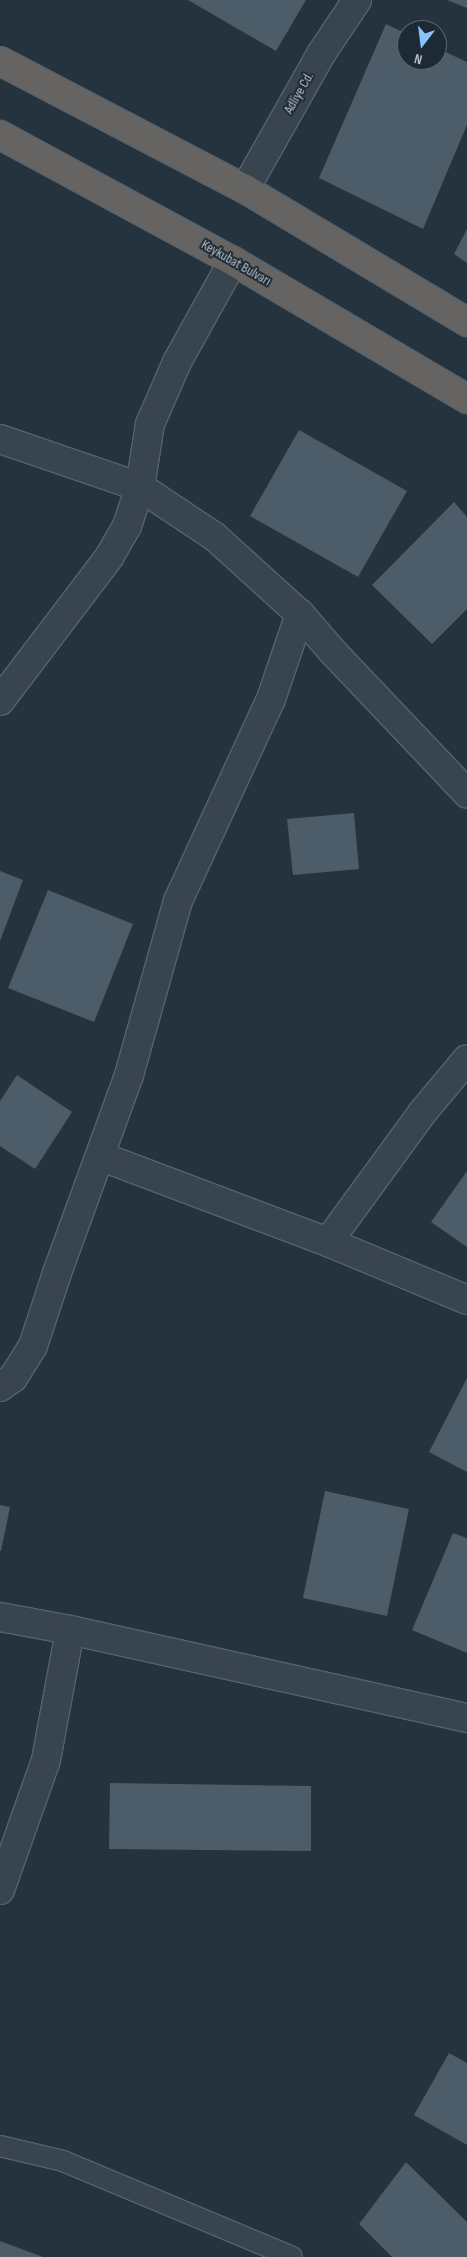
<!DOCTYPE html>
<meta charset="utf-8">
<style>
body{margin:0}
#map{position:relative;width:467px;height:2257px;overflow:hidden;background:#24333e;font-family:"Sofia Sans Condensed",sans-serif}
div>[style]{position:absolute}
[style*='--x']{left:calc(var(--x)*1px);top:calc(var(--y)*1px);width:calc(var(--w)*1px);rotate:calc(var(--a)*1deg)}
.building>*{inset:0;background:#4d5c69}
.roads{filter:drop-shadow(1px 0 #56626c) drop-shadow(-1px 0 #56626c) drop-shadow(0 1px #56626c) drop-shadow(0 -1px #56626c)}
.service>*{height:20px;margin:-10px;padding:0 10px;transform-origin:10px;border-radius:10px;background:#38444e}
.minor>*{height:28px;margin:-14px;padding:0 14px;transform-origin:14px;border-radius:14px;background:#38444e}
.trunk>*{height:28px;margin:-14px;padding:0 14px;transform-origin:14px;border-radius:14px;background:#656462}
span{translate:-50% -50%;white-space:nowrap;text-align:center;line-height:1.15;-webkit-text-stroke:4px #1d2933;paint-order:stroke}
.street-label{font-size:14px;color:#b4bfc9}
.north{position:absolute;left:397px;top:20px;width:50px;height:50px;box-sizing:border-box;background:#1d2933;border:1px solid #59656f;border-radius:50%;rotate:195deg;font-size:14px;font-weight:700;line-height:20px;text-align:center;color:#b4bfc9}
.north::after{content:'';display:block;margin:auto;width:18px;height:22px;background:#89c3f9;clip-path:polygon(50% 0,100% 100%,50% 72%,0 100%)}
</style>
<div id="map">
<div class="building">
<div style="clip-path:polygon(188px 0,306px 0,276px 51px)"></div>
<div style="clip-path:polygon(447px 0,467px 0,467px 8px)"></div>
<div style="clip-path:polygon(386px 24px,407px 34px,407px 60px,437px 60px,437px 48px,467px 62px,467px 125px,423px 229px,319px 178px)"></div>
<div style="clip-path:polygon(467px 229px,467px 263px,454px 254px)"></div>
<div style="clip-path:polygon(299px 430px,407px 491px,358px 577px,250px 516px)"></div>
<div style="clip-path:polygon(454px 502px,467px 517px,467px 609px,432px 644px,372px 585px)"></div>
<div style="clip-path:polygon(354px 813px,359px 869px,293px 875px,287px 819px)"></div>
<div style="clip-path:polygon(0 871px,23px 880px,0 941px)"></div>
<div style="clip-path:polygon(48px 890px,133px 924px,94px 1022px,8px 988px)"></div>
<div style="clip-path:polygon(17px 1075px,72px 1112px,35px 1169px,0 1146px,0 1101px)"></div>
<div style="clip-path:polygon(467px 1171px,467px 1247px,431px 1222px)"></div>
<div style="clip-path:polygon(467px 1378px,467px 1472px,429px 1452px)"></div>
<div style="clip-path:polygon(325px 1491px,409px 1509px,387px 1616px,303px 1598px)"></div>
<div style="clip-path:polygon(0 1505px,10px 1507px,1px 1551px,0 1551px)"></div>
<div style="clip-path:polygon(453px 1533px,467px 1538px,467px 1653px,412px 1630px)"></div>
<div style="clip-path:polygon(110px 1783px,311px 1786px,311px 1851px,109px 1849px)"></div>
<div style="clip-path:polygon(449px 2053px,467px 2063px,467px 2145px,414px 2115px)"></div>
<div style="clip-path:polygon(406px 2162px,467px 2222px,467px 2257px,392px 2257px,359px 2224px)"></div>
<div style="clip-path:polygon(0 2241px,43px 2257px,0 2257px)"></div>
</div>
<div class="roads">
<div class="service">
<div style="--x:0;--y:2146;--w:65;--a:13.4"></div>
<div style="--x:63;--y:2161;--w:248;--a:22.7"></div>
</div>
<div class="minor">
<div style="--x:245;--y:189;--w:155;--a:-60.6"></div>
<div style="--x:321;--y:54;--w:65;--a:-56.3"></div>
<div style="--x:233;--y:261;--w:115;--a:119"></div>
<div style="--x:177;--y:362;--w:68;--a:113.5"></div>
<div style="--x:150;--y:424;--w:64;--a:99"></div>
<div style="--x:140;--y:487;--w:90;--a:33.7"></div>
<div style="--x:215;--y:537;--w:115;--a:42.2"></div>
<div style="--x:300;--y:614;--w:50;--a:49"></div>
<div style="--x:333;--y:652;--w:195;--a:46.5"></div>
<div style="--x:0;--y:439;--w:148;--a:18.9"></div>
<div style="--x:140;--y:487;--w:41;--a:108.4"></div>
<div style="--x:127;--y:526;--w:34;--a:120"></div>
<div style="--x:110;--y:556;--w:182;--a:127.2"></div>
<div style="--x:100;--y:1156;--w:244;--a:20.7"></div>
<div style="--x:328;--y:1242;--w:151;--a:22.6"></div>
<div style="--x:328;--y:1242;--w:160;--a:-53.9"></div>
<div style="--x:422;--y:1113;--w:70;--a:-50.2"></div>
<div style="--x:0;--y:1387;--w:16;--a:-35"></div>
<div style="--x:13;--y:1378;--w:38;--a:-58"></div>
<div style="--x:33;--y:1346;--w:77;--a:-71.8"></div>
<div style="--x:57;--y:1273;--w:211;--a:-70"></div>
<div style="--x:129;--y:1075;--w:181;--a:-74.3"></div>
<div style="--x:178;--y:901;--w:222;--a:-65.3"></div>
<div style="--x:271;--y:699;--w:90;--a:-71.2"></div>
<div style="--x:0;--y:1617;--w:71;--a:10.5"></div>
<div style="--x:70;--y:1630;--w:407;--a:12.5"></div>
<div style="--x:0;--y:1890;--w:138;--a:-70.5"></div>
<div style="--x:46;--y:1760;--w:132;--a:-79.5"></div>
</div>
<div class="trunk">
<div style="--x:0;--y:61;--w:276;--a:27.6"></div>
<div style="--x:245;--y:189;--w:259;--a:30.9"></div>
<div style="--x:0;--y:135;--w:265;--a:28.4"></div>
<div style="--x:233;--y:261;--w:272;--a:30.5"></div>
</div>
</div>
<div class="street-label">
<span style="left:299px;top:93px;rotate:-60deg">Adliye Cd.</span>
<span style="left:236px;top:263px;rotate:30deg">Keykubat Bulvarı</span>
</div>
<div class="north">N</div>
</div>
